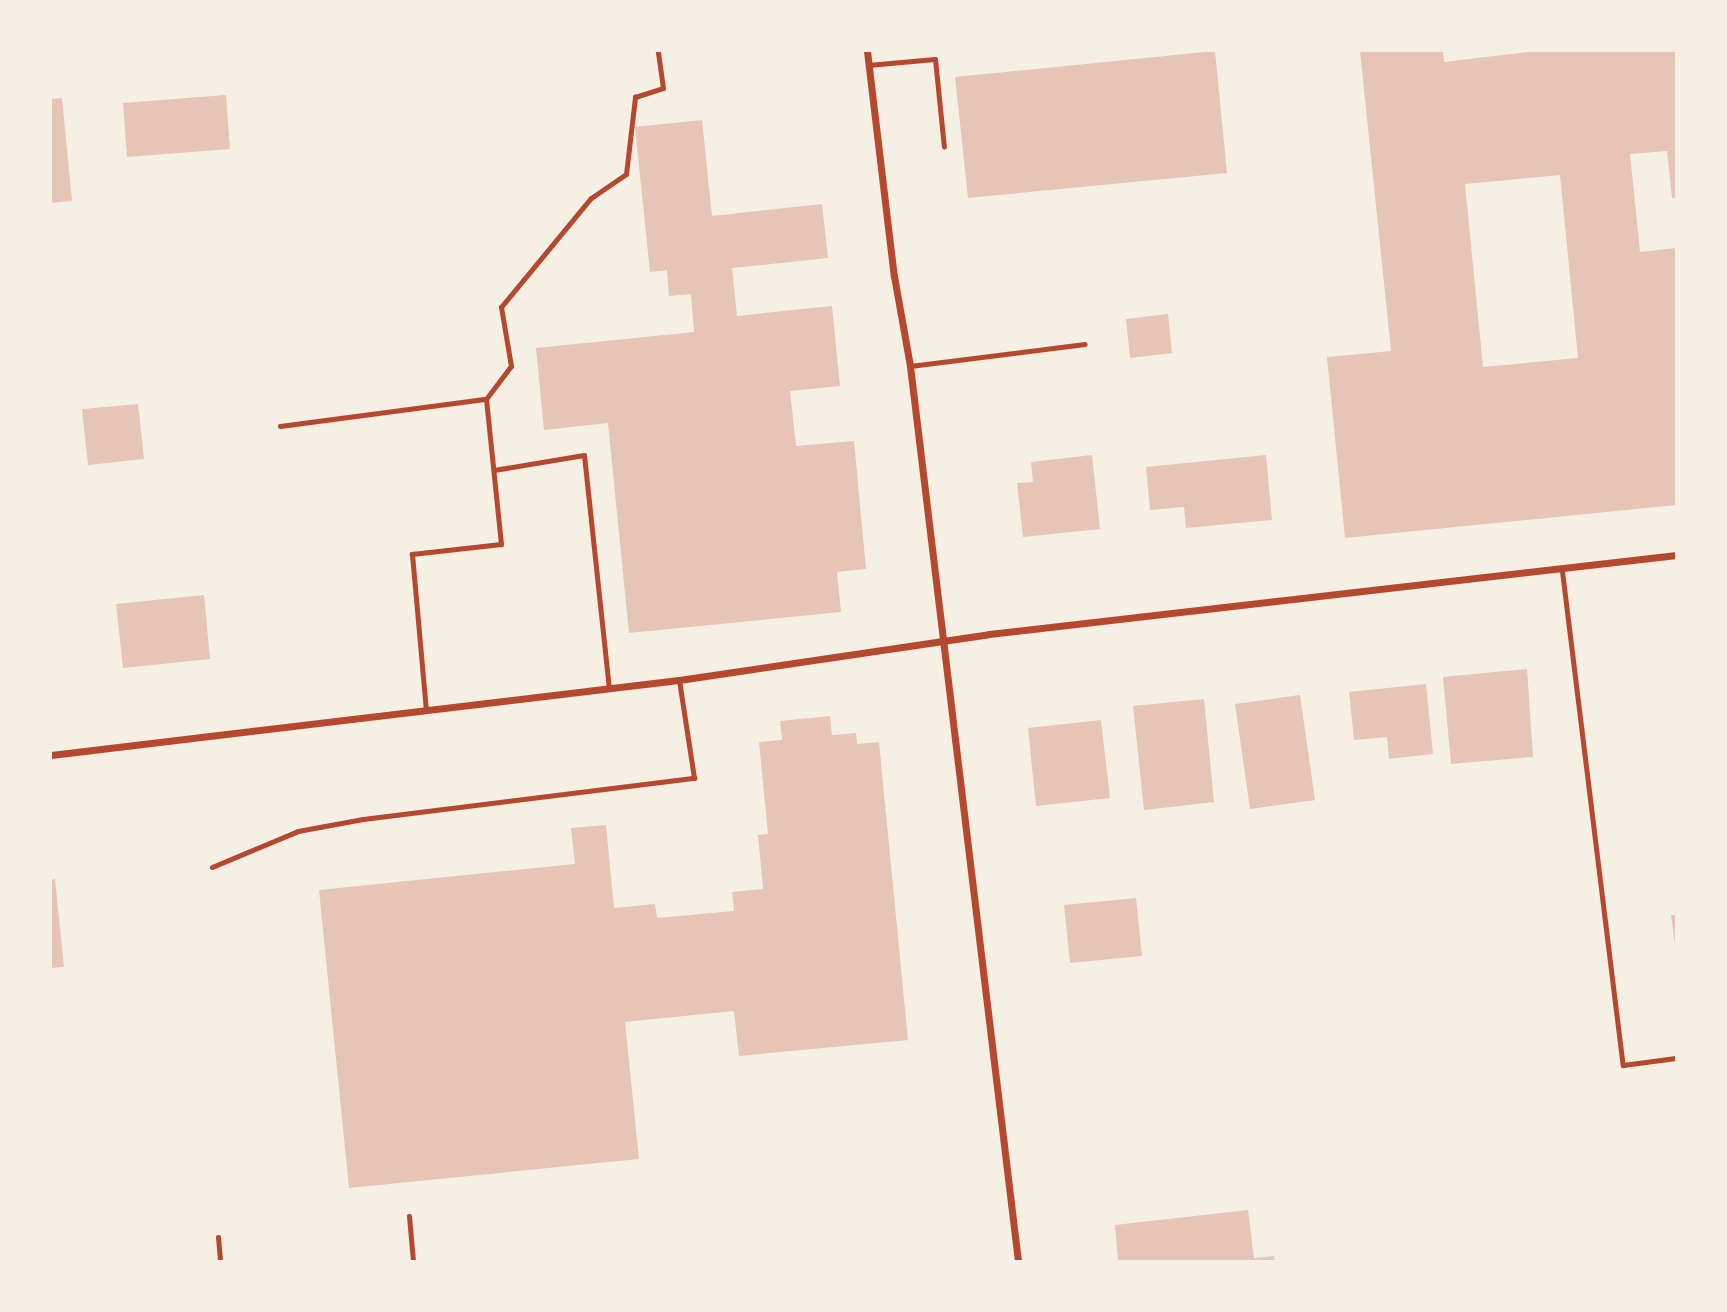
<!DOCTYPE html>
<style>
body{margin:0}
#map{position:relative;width:1727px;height:1312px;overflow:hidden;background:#f6efe4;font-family:"Exo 2",sans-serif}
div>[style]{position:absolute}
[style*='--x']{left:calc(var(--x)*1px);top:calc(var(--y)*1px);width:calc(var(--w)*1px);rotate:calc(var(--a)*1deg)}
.building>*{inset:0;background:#e6c5b7}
.service>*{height:5px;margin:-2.5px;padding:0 2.5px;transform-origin:2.5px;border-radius:2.5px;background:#b5482f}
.minor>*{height:7px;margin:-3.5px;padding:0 3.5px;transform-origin:3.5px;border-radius:3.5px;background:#b5482f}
span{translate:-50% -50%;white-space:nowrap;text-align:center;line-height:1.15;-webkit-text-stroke:5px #f6efe4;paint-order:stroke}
.frame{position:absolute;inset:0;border:52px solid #f6efe4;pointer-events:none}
</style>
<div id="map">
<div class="building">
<div style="clip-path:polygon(1215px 51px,1227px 173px,968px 198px,955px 77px)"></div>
<div style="clip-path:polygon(evenodd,1360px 51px,1443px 51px,1444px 62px,1536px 51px,1676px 51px,1676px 198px,1672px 198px,1667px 151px,1630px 154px,1640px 252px,1676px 248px,1676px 505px,1345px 538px,1327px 357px,1391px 351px,1360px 51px,1560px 175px,1578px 358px,1483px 367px,1465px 184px,1560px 175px)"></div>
<div style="clip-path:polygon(226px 95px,230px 149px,127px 157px,123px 103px)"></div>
<div style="clip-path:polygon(62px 98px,72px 201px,51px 203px,51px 99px)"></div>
<div style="clip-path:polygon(702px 120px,712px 216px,822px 204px,828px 258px,732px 268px,737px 316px,832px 306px,840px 386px,790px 391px,796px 446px,854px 441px,866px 569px,837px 572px,841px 612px,629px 633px,608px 423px,544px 430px,536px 348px,694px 332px,691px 294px,669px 296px,667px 270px,650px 272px,635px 127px)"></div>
<div style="clip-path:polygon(1168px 314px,1172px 353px,1130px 358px,1126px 319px)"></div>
<div style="clip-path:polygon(138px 404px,144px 459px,88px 465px,82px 409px)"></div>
<div style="clip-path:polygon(1092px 455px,1100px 529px,1023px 537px,1017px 483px,1033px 482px,1031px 462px)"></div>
<div style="clip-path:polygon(1266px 455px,1272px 520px,1186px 528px,1184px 507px,1150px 510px,1146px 467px)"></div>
<div style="clip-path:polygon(204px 595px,210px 659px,123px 668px,116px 604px)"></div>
<div style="clip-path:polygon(1527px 669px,1533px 757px,1451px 764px,1443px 677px)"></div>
<div style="clip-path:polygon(1426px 684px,1433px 754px,1389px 759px,1387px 737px,1354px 740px,1349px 692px)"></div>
<div style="clip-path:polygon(1300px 695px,1315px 800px,1250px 809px,1235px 704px)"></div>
<div style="clip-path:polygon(1204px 699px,1214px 802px,1144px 810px,1133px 706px)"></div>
<div style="clip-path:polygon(830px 716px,832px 735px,856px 733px,857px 744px,879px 742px,908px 1040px,739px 1056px,734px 1011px,625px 1022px,639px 1159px,349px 1188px,319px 890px,575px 864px,571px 828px,606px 825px,614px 908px,655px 904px,657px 918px,734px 911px,732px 892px,763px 889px,758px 835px,768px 834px,759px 742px,782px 740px,780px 721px)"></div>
<div style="clip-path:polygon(1101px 720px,1110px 798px,1036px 806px,1028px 728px)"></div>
<div style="clip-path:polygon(55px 879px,64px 967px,51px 968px,51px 880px)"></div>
<div style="clip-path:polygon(1136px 898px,1142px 956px,1070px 963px,1064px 905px)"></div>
<div style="clip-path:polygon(1671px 915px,1676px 915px,1676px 943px,1675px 944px)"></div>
<div style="clip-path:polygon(1248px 1210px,1254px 1258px,1274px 1256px,1275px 1261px,1118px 1261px,1115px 1225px)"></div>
</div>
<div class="service">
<div style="--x:868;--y:65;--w:67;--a:-5.1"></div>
<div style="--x:935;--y:59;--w:88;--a:84.2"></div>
<div style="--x:910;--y:366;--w:176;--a:-7.2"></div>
<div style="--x:486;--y:399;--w:41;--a:-52.9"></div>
<div style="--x:511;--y:366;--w:60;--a:-99.6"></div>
<div style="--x:501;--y:307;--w:141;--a:-50.5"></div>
<div style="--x:591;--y:198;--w:42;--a:-34.4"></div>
<div style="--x:626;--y:174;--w:78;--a:-83.3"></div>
<div style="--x:635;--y:97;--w:29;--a:-18"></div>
<div style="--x:663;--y:88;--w:37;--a:-98"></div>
<div style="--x:280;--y:426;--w:208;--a:-7.5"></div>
<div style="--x:486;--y:399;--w:146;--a:84.1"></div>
<div style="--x:501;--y:544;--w:90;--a:173.6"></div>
<div style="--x:412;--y:554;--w:157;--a:84.9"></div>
<div style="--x:494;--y:470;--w:91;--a:-9.5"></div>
<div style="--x:584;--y:455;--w:234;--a:83.9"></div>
<div style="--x:1562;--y:571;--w:498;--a:83"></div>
<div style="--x:1623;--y:1065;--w:53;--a:-7.5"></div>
<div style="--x:212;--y:867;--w:93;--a:-22.7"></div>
<div style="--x:298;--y:831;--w:66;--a:-10.5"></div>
<div style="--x:363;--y:819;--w:334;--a:-7.1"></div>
<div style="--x:694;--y:778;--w:99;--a:-98.7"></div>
<div style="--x:409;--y:1216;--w:45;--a:84.9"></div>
<div style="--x:218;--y:1237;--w:24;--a:85"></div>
</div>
<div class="minor">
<div style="--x:867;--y:51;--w:227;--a:83.2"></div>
<div style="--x:894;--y:276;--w:91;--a:79.9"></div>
<div style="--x:910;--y:366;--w:901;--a:83.12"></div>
<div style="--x:51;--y:755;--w:632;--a:-6.81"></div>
<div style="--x:679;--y:680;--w:313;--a:-8.4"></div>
<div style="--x:989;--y:634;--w:692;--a:-6.56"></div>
</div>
<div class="frame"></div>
</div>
